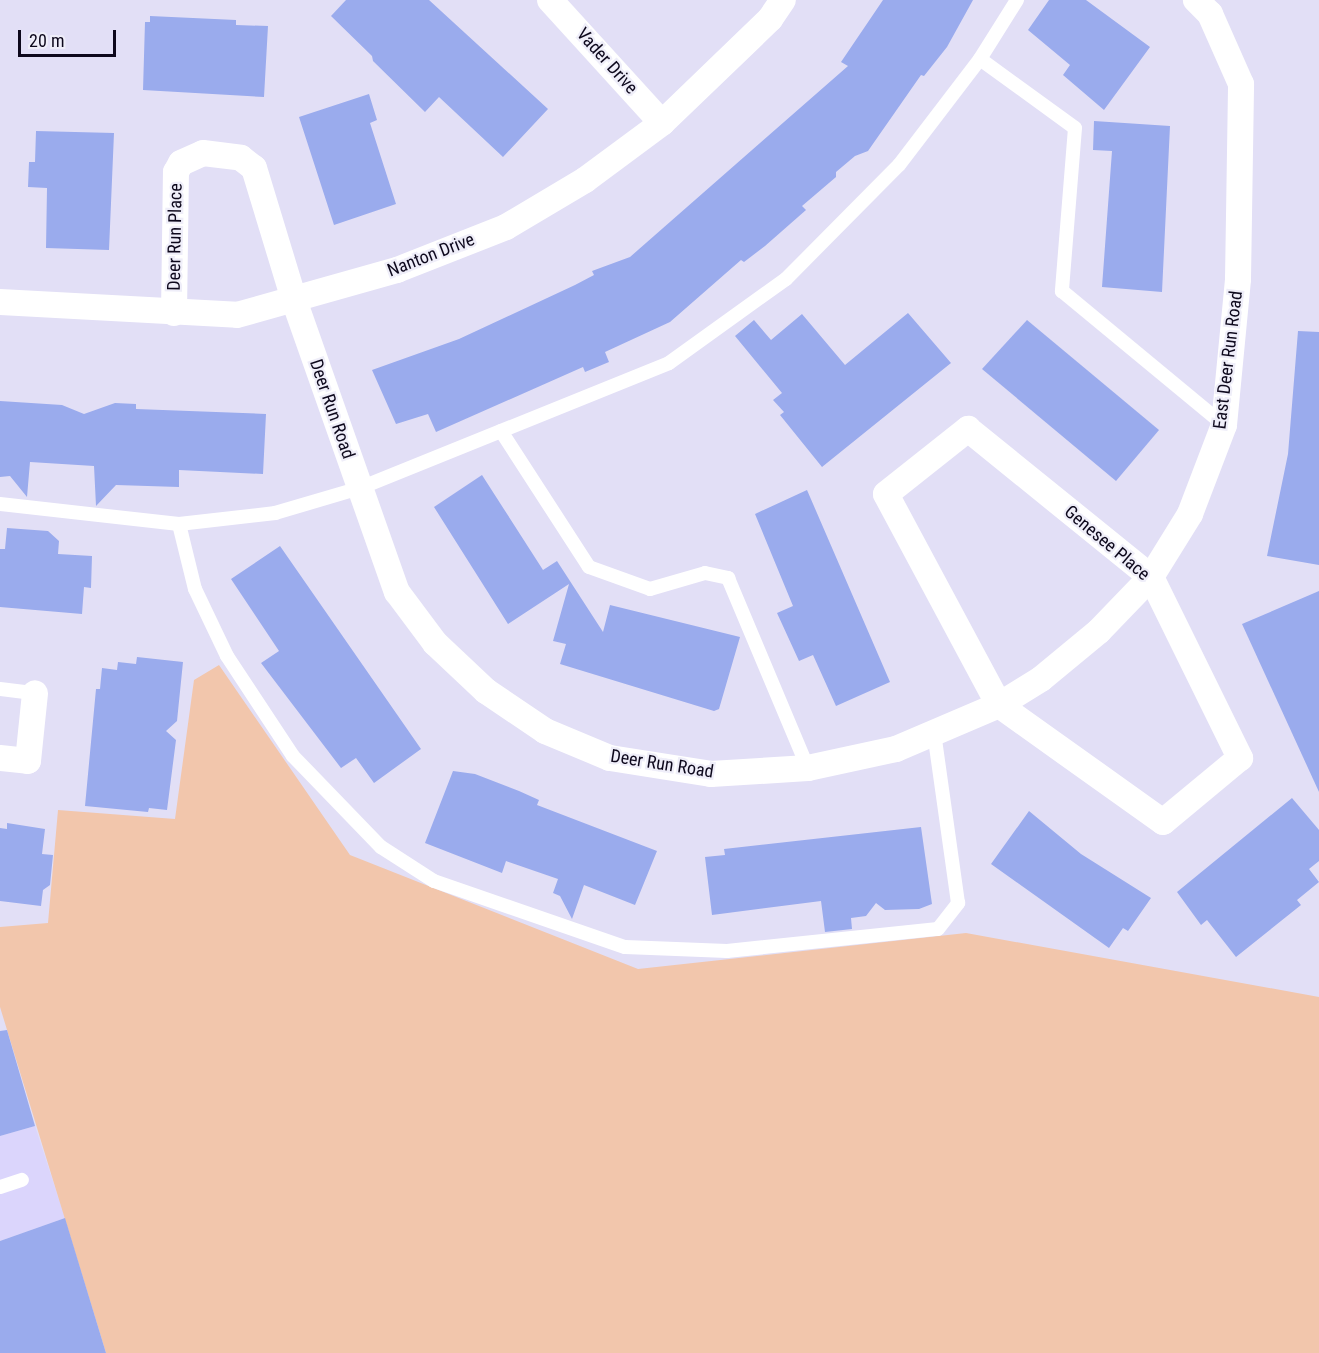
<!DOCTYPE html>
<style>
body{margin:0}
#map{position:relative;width:1319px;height:1353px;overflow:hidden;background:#e2dff6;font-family:"Roboto Condensed",sans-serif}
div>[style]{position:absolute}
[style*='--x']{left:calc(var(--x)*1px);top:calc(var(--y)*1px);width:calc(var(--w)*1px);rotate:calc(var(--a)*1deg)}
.built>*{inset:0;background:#dbd5fc}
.green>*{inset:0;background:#f2c6ac}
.building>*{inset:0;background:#9aabed}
.lane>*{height:14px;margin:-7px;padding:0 7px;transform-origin:7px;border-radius:7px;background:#fff}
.street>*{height:26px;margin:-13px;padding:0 13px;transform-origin:13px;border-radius:13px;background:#fff}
span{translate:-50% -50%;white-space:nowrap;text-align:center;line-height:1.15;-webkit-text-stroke:4.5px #efeef9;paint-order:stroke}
.street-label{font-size:18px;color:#0d081c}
.scale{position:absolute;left:18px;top:30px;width:98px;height:27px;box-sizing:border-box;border:3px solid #0d081c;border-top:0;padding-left:8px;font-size:18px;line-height:21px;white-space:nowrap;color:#0d081c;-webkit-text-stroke:4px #efeef9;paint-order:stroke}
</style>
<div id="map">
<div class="built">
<div style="clip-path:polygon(35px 1126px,65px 1218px,0 1241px,0 1136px)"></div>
</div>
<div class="green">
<div style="clip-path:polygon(219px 665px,350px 855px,638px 969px,966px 933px,1319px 997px,1319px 1353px,106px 1353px,0 1007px,0 927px,48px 923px,58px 810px,175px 819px,194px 680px)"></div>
</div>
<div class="building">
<div style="clip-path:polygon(346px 0,429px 0,548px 109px,503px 157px,439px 97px,425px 112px,373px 61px,372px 56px,331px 16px)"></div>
<div style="clip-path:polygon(883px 0,973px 0,947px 47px,924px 76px,921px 75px,868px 151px,855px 156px,836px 172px,836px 177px,802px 206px,806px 210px,765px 246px,744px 262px,741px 260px,670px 322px,605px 352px,609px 362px,585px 372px,583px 367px,436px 432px,428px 414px,396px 424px,372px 370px,459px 339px,575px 285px,594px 275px,592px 271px,630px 257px,848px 66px,841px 62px)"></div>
<div style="clip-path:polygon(1049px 0,1086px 0,1150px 47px,1104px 110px,1063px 75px,1070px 65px,1028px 30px)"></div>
<div style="clip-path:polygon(150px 16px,236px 20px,236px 25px,268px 26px,264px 97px,143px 90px,145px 22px,150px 22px)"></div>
<div style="clip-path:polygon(369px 94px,377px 120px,370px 123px,396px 204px,334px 225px,299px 117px)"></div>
<div style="clip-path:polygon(1094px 121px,1170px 126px,1162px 292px,1102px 287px,1112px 151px,1093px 150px)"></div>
<div style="clip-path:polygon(36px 131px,114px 133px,109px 250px,46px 248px,47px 188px,28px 187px,29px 162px,35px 162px)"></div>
<div style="clip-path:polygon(908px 313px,951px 363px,822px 467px,780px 415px,784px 412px,773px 400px,782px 393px,735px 336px,754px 320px,771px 340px,802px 314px,845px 365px)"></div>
<div style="clip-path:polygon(1027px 320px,1159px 430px,1116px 481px,982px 369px)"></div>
<div style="clip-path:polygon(1298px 331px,1319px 332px,1319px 565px,1267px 556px,1288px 454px)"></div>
<div style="clip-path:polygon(0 401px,62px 405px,84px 414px,115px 403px,136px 404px,136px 409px,266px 414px,263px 474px,179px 470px,179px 487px,116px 485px,96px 506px,94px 466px,30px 462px,27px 497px,10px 476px,0 477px)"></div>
<div style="clip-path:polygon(482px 475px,543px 570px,557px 561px,603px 632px,610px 605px,740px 637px,719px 709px,714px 711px,560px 664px,566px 644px,553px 641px,569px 584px,508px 624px,434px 507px)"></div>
<div style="clip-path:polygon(807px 490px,890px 682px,836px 706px,813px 655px,799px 661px,777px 613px,793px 606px,755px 514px)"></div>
<div style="clip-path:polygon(7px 528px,48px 531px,59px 541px,58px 554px,92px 556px,91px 588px,84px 587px,82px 614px,0 607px,0 549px,5px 549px)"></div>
<div style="clip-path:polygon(280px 546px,421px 749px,374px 783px,356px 758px,341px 768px,261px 663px,279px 651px,231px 579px)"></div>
<div style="clip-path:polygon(1319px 591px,1319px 792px,1242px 624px)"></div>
<div style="clip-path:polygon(137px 657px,183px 662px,177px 721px,166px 731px,176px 740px,167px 810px,149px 808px,148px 812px,85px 806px,96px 689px,100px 689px,102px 668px,117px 670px,118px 662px,136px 664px)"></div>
<div style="clip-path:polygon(453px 771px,475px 774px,519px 791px,539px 800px,537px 805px,657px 851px,635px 905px,584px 885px,572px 919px,560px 896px,553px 893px,558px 879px,506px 861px,502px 873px,425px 843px)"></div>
<div style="clip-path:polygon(1292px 798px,1319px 830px,1319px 861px,1309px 869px,1319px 882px,1297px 900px,1301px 905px,1236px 957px,1207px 920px,1201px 925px,1177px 892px)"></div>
<div style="clip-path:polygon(1029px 811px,1081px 854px,1151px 898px,1128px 931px,1123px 928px,1109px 948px,991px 864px)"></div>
<div style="clip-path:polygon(7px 823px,45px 829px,42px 854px,53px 855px,50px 885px,43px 890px,41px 906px,0 901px,0 828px,7px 829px)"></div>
<div style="clip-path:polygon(921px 827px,932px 904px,919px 909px,885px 910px,876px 903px,866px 916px,851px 918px,852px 929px,825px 932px,821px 901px,712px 915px,705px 857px,725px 855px,724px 849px)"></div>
<div style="clip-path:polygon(7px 1030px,35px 1126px,0 1136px,0 1031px)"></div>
<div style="clip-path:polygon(65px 1218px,106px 1353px,0 1353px,0 1241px)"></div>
</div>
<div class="lane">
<div style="--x:1017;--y:0;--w:70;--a:122.1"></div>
<div style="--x:980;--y:59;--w:117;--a:36"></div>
<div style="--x:1075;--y:128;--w:164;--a:94.6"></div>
<div style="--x:1062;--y:291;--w:210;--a:39.6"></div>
<div style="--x:501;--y:431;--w:162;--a:57.1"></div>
<div style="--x:589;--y:567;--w:65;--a:19.8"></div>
<div style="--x:650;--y:589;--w:57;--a:-16.2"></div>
<div style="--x:705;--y:573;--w:24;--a:12"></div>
<div style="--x:728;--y:578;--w:206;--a:67.2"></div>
<div style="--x:0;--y:504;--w:180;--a:6.4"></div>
<div style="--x:179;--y:524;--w:97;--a:-6.5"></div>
<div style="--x:275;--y:513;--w:89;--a:-16.4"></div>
<div style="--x:360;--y:488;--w:333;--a:-22"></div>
<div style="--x:669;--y:363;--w:144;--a:-35.7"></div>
<div style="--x:786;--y:279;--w:161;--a:-45.3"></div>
<div style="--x:899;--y:165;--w:133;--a:-52.6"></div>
<div style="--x:179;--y:524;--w:67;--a:76.2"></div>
<div style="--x:195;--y:589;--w:74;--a:64.5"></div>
<div style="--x:227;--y:656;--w:120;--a:56.6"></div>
<div style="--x:293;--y:756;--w:127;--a:46"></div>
<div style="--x:381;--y:847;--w:63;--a:32.7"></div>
<div style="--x:434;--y:881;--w:202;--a:19.1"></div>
<div style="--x:625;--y:947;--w:102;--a:2.2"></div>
<div style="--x:727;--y:951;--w:212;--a:-6"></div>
<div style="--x:938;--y:929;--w:33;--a:-52"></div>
<div style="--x:958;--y:903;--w:172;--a:-98"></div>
<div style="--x:0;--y:689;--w:35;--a:7"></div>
<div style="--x:0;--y:1187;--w:23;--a:-18"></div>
</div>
<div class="street">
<div style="--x:550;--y:0;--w:166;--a:47.7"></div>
<div style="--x:0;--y:302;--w:237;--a:3.1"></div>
<div style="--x:237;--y:315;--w:166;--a:-15.7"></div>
<div style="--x:397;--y:270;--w:117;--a:-21.5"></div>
<div style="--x:506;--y:227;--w:92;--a:-30.7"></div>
<div style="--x:585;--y:180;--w:96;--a:-36.5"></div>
<div style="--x:662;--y:123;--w:150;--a:-43.9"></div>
<div style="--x:770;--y:19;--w:23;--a:-56"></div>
<div style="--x:174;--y:313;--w:141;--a:-89.2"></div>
<div style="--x:176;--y:172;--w:10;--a:-61"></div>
<div style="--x:181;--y:163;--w:24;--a:-24"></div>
<div style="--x:203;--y:153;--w:38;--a:7"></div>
<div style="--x:241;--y:158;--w:16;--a:38"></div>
<div style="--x:254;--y:168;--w:138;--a:73.1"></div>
<div style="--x:294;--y:300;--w:310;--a:70.6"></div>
<div style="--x:397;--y:592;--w:64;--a:53.3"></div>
<div style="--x:435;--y:643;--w:70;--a:43.3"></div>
<div style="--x:486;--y:691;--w:71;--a:34.1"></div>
<div style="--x:545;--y:731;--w:70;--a:22.6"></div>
<div style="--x:610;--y:758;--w:102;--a:9"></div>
<div style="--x:711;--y:774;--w:97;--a:-3.5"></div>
<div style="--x:808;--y:768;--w:90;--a:-12.2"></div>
<div style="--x:896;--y:749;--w:112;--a:-23.1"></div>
<div style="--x:999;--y:705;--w:49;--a:-31.8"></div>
<div style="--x:1041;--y:679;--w:75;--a:-39.6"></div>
<div style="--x:1099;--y:631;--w:75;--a:-46.1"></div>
<div style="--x:1151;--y:577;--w:74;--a:-58.2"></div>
<div style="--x:1190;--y:514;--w:95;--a:-69.1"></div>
<div style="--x:1224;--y:425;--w:147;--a:-84.5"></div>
<div style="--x:1238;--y:279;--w:195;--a:-89.1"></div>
<div style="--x:1241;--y:84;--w:77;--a:-113.9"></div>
<div style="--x:1210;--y:14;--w:20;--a:-135"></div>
<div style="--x:968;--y:429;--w:235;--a:39"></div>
<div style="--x:1151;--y:577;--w:202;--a:63.8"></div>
<div style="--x:1240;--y:758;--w:100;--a:140.3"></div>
<div style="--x:1163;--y:822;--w:201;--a:-144.5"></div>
<div style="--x:999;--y:705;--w:239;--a:-118.2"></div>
<div style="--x:886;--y:494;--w:105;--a:-38.4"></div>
<div style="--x:0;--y:758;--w:28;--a:6"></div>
<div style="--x:28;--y:761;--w:68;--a:-84.1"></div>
</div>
<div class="street-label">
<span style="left:607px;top:61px;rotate:48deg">Vader Drive</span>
<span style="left:175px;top:237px;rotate:-89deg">Deer Run Place</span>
<span style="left:431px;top:255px;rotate:-21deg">Nanton Drive</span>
<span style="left:1228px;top:360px;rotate:-83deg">East Deer Run Road</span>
<span style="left:332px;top:409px;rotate:71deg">Deer Run Road</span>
<span style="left:1107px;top:543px;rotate:40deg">Genesee Place</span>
<span style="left:662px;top:764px;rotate:9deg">Deer Run Road</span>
</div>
<div class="scale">20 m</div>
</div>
